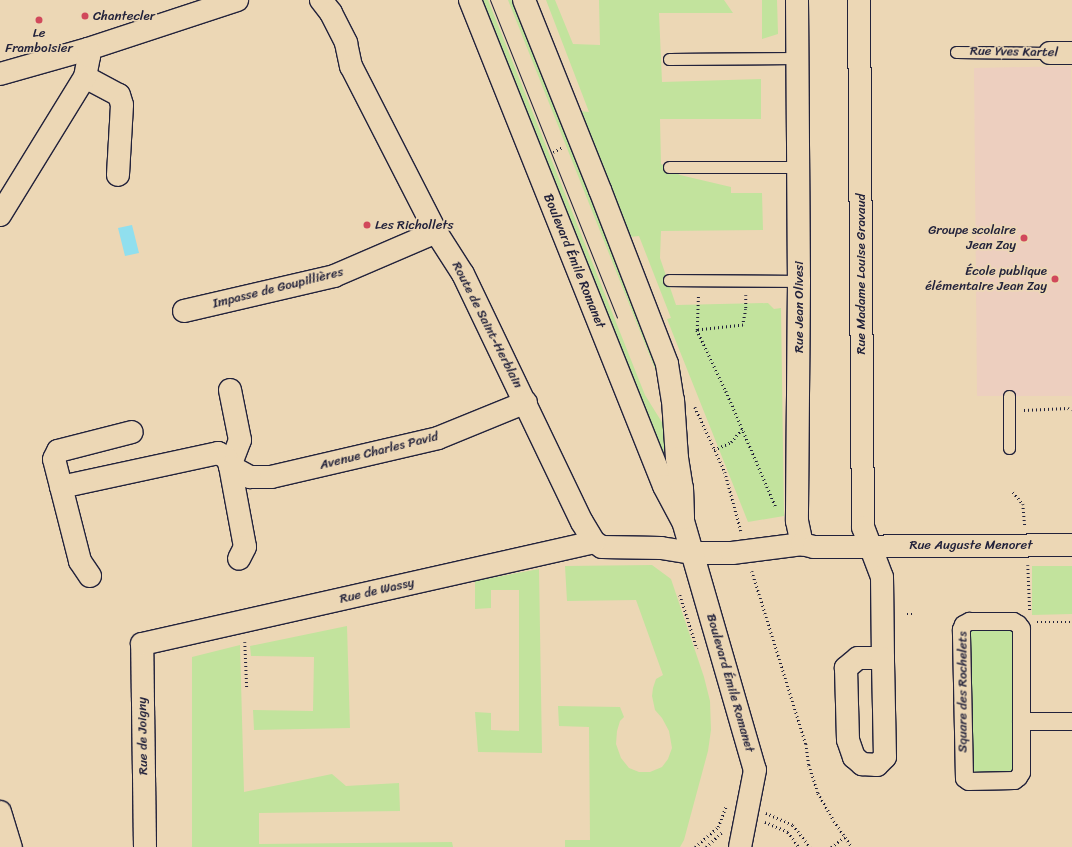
<!DOCTYPE html>
<meta charset="utf-8">
<style>
body{margin:0}
#map{position:relative;width:1072px;height:847px;overflow:hidden;background:#ecd7b5;font-family:Sriracha,sans-serif}
div>[style]{position:absolute}
[style*='--x']{left:calc(var(--x)*1px);top:calc(var(--y)*1px);width:calc(var(--w)*1px);rotate:calc(var(--a)*1deg)}
.built>*{inset:0;background:#edcfbf}
.green>*{inset:0;background:#c2e39d}
.water>*{inset:0;background:#90dfee}
.path>*{height:2.5px;margin-top:-1.25px;transform-origin:0;background:repeating-linear-gradient(90deg,#22223b 0 1px,transparent 0 4px)}
.roads{filter:drop-shadow(1px 0 #22223b) drop-shadow(-1px 0 #22223b) drop-shadow(0 1px #22223b) drop-shadow(0 -1px #22223b)}
.service>*{height:11px;margin:-5.5px;padding:0 5.5px;transform-origin:5.5px;border-radius:5.5px;background:#ecd7b5}
.pedestrian>*{height:17px;margin:-8.5px;padding:0 8.5px;transform-origin:8.5px;border-radius:8.5px;background:#ecd7b5}
.minor>*{height:22px;margin:-11px;padding:0 11px;transform-origin:11px;border-radius:11px;background:#ecd7b5}
.primary>*{height:22px;margin:-11px;padding:0 11px;transform-origin:11px;border-radius:11px;background:#ecd7b5}
.tram>*{height:1px;margin:-0.5px;padding:0 0.5px;transform-origin:0.5px;border-radius:0.5px;background:#22223b}
.dots>*{width:11px;height:11px;translate:-50% -50%;box-sizing:border-box;border:2px solid #ecd7b5;border-radius:50%}
span{translate:-50% -50%;white-space:nowrap;text-align:center;line-height:1.15;-webkit-text-stroke:3.5px #ecd7b5;paint-order:stroke}
.poi-label{font-size:13px;color:#22223b}
.left{translate:0 -50%;text-align:left}
.right{translate:-100% -50%;text-align:right}
.street-label{font-size:13px;color:#22223b}
</style>
<div id="map">
<div class="built">
<div style="clip-path:polygon(1071px 66px,1072px 396px,977px 396px,974px 68px)"></div>
</div>
<div class="green">
<div style="clip-path:polygon(481px 0,488px 0,639px 380px,645px 395px,668px 432px,668px 473px,638px 392px)"></div>
<div style="clip-path:polygon(508px 0,514px 0,653px 349px,662px 383px,655px 369px)"></div>
<div style="clip-path:polygon(546px 0,555px 0,573px 44px,600px 45px,599px 0,724px 0,733px 13px,659px 13px,662px 82px,761px 79px,761px 119px,660px 119px,661px 164px,680px 175px,731px 187px,731px 193px,762px 193px,763px 230px,661px 231px,660px 258px,676px 305px,768px 303px,774px 309px,781px 308px,784px 516px,748px 522px,667px 319px,671px 318px,639px 236px,630px 237px,578px 111px,589px 112px)"></div>
<div style="clip-path:polygon(762px 0,777px 0,778px 34px,762px 39px)"></div>
<div style="clip-path:polygon(652px 565px,671px 579px,704px 677px,710px 701px,711px 730px,708px 751px,684px 840px,680px 847px,565px 847px,565px 840px,590px 840px,589px 727px,559px 726px,558px 706px,620px 707px,624px 717px,620px 721px,617px 731px,616px 744px,621px 758px,629px 768px,639px 772px,650px 772px,662px 767px,668px 759px,672px 748px,669px 731px,662px 718px,655px 710px,652px 696px,653px 688px,656px 679px,663px 675px,636px 600px,567px 601px,565px 566px)"></div>
<div style="clip-path:polygon(1032px 566px,1072px 566px,1072px 614px,1032px 615px)"></div>
<div style="clip-path:polygon(539px 569px,542px 753px,478px 752px,475px 712px,491px 713px,491px 730px,519px 731px,519px 590px,491px 590px,491px 608px,475px 609px,475px 581px)"></div>
<div style="clip-path:polygon(347px 626px,350px 728px,254px 730px,253px 710px,313px 711px,314px 657px,251px 656px,250px 646px)"></div>
<div style="clip-path:polygon(969px 628px,1015px 628px,1015px 772px,969px 772px)"></div>
<div style="clip-path:polygon(240px 645px,244px 792px,332px 774px,346px 786px,399px 783px,400px 811px,259px 813px,259px 844px,452px 842px,453px 847px,192px 847px,192px 657px)"></div>
</div>
<div class="water">
<div style="clip-path:polygon(132px 225px,139px 253px,125px 256px,118px 228px)"></div>
</div>
<div class="path">
<div style="--x:553;--y:152;--w:11;--a:-27"></div>
<div style="--x:746;--y:295;--w:14;--a:90"></div>
<div style="--x:746;--y:309;--w:16;--a:101"></div>
<div style="--x:743;--y:325;--w:46;--a:173.8"></div>
<div style="--x:697;--y:330;--w:68;--a:64.6"></div>
<div style="--x:726;--y:391;--w:126;--a:66.7"></div>
<div style="--x:697;--y:330;--w:35;--a:-88"></div>
<div style="--x:695;--y:407;--w:72;--a:65.2"></div>
<div style="--x:725;--y:472;--w:61;--a:74.8"></div>
<div style="--x:1024;--y:410;--w:44;--a:-2.6"></div>
<div style="--x:1068;--y:408;--w:4;--a:27"></div>
<div style="--x:714;--y:450;--w:19;--a:-25"></div>
<div style="--x:731;--y:442;--w:17;--a:-50"></div>
<div style="--x:1013;--y:492;--w:16;--a:50"></div>
<div style="--x:1023;--y:504;--w:21;--a:85"></div>
<div style="--x:1028;--y:565;--w:47;--a:87.6"></div>
<div style="--x:752;--y:571;--w:181;--a:72.7"></div>
<div style="--x:806;--y:744;--w:21;--a:82"></div>
<div style="--x:809;--y:765;--w:29;--a:72"></div>
<div style="--x:818;--y:793;--w:32;--a:60"></div>
<div style="--x:834;--y:821;--w:32;--a:55"></div>
<div style="--x:680;--y:595;--w:56;--a:72.2"></div>
<div style="--x:907;--y:614;--w:6;--a:0"></div>
<div style="--x:1037;--y:622;--w:35;--a:0"></div>
<div style="--x:245;--y:642;--w:47;--a:87.6"></div>
<div style="--x:766;--y:813;--w:30;--a:24"></div>
<div style="--x:793;--y:825;--w:28;--a:52"></div>
<div style="--x:765;--y:822;--w:25;--a:23"></div>
<div style="--x:788;--y:832;--w:19;--a:54"></div>
<div style="--x:695;--y:847;--w:30;--a:-41"></div>
<div style="--x:718;--y:827;--w:22;--a:-69"></div>
<div style="--x:706;--y:847;--w:21;--a:-43"></div>
<div style="--x:831;--y:847;--w:17;--a:-36"></div>
</div>
<div class="roads">
<div class="service">
<div style="--x:956;--y:52;--w:94;--a:0.6"></div>
<div style="--x:669;--y:59;--w:128;--a:-0.4"></div>
<div style="--x:669;--y:167;--w:129;--a:0"></div>
<div style="--x:669;--y:280;--w:130;--a:0.4"></div>
<div style="--x:1009;--y:448;--w:52;--a:-90"></div>
</div>
<div class="pedestrian">
<div style="--x:969;--y:621;--w:44;--a:0"></div>
<div style="--x:1013;--y:621;--w:6;--a:31"></div>
<div style="--x:1018;--y:624;--w:5;--a:53"></div>
<div style="--x:1021;--y:628;--w:144;--a:90"></div>
<div style="--x:1021;--y:772;--w:6;--a:121"></div>
<div style="--x:1018;--y:777;--w:5;--a:143"></div>
<div style="--x:1014;--y:780;--w:46;--a:178.8"></div>
<div style="--x:968;--y:781;--w:5;--a:-143"></div>
<div style="--x:964;--y:778;--w:149;--a:-91.2"></div>
<div style="--x:961;--y:629;--w:5;--a:-68"></div>
<div style="--x:963;--y:624;--w:7;--a:-27"></div>
<div style="--x:1021;--y:721;--w:51;--a:0"></div>
</div>
<div class="minor">
<div style="--x:321;--y:0;--w:16;--a:52"></div>
<div style="--x:331;--y:13;--w:34;--a:63"></div>
<div style="--x:346;--y:43;--w:24;--a:78"></div>
<div style="--x:351;--y:66;--w:186;--a:62.9"></div>
<div style="--x:436;--y:232;--w:50;--a:57.3"></div>
<div style="--x:463;--y:274;--w:275;--a:64.4"></div>
<div style="--x:582;--y:522;--w:23;--a:59"></div>
<div style="--x:594;--y:542;--w:9;--a:32"></div>
<div style="--x:602;--y:547;--w:59;--a:1"></div>
<div style="--x:661;--y:548;--w:31;--a:9"></div>
<div style="--x:692;--y:553;--w:40;--a:0"></div>
<div style="--x:732;--y:553;--w:71;--a:-7.3"></div>
<div style="--x:797;--y:0;--w:281;--a:89.6"></div>
<div style="--x:799;--y:281;--w:240;--a:90.5"></div>
<div style="--x:797;--y:521;--w:24;--a:78"></div>
<div style="--x:802;--y:544;--w:12;--a:14"></div>
<div style="--x:814;--y:547;--w:258;--a:-0.4"></div>
<div style="--x:859;--y:0;--w:527;--a:89.57"></div>
<div style="--x:863;--y:527;--w:53;--a:69.2"></div>
<div style="--x:882;--y:577;--w:81;--a:89.3"></div>
<div style="--x:883;--y:658;--w:25;--a:180"></div>
<div style="--x:858;--y:658;--w:16;--a:140"></div>
<div style="--x:846;--y:668;--w:72;--a:88.4"></div>
<div style="--x:848;--y:740;--w:18;--a:71"></div>
<div style="--x:854;--y:757;--w:11;--a:41"></div>
<div style="--x:862;--y:764;--w:15;--a:4"></div>
<div style="--x:877;--y:765;--w:11;--a:-45"></div>
<div style="--x:885;--y:757;--w:99;--a:-91.2"></div>
<div style="--x:1050;--y:53;--w:22;--a:0"></div>
<div style="--x:0;--y:74;--w:91;--a:-15.9"></div>
<div style="--x:88;--y:49;--w:157;--a:-18.2"></div>
<div style="--x:85;--y:77;--w:38;--a:28"></div>
<div style="--x:119;--y:95;--w:10;--a:73"></div>
<div style="--x:122;--y:105;--w:70;--a:93.3"></div>
<div style="--x:0;--y:215;--w:162;--a:-58.4"></div>
<div style="--x:85;--y:77;--w:21;--a:-79"></div>
<div style="--x:89;--y:56;--w:7;--a:-98"></div>
<div style="--x:184;--y:311;--w:154;--a:-13.1"></div>
<div style="--x:334;--y:276;--w:111;--a:-23.3"></div>
<div style="--x:230;--y:390;--w:51;--a:78.7"></div>
<div style="--x:240;--y:440;--w:28;--a:111"></div>
<div style="--x:230;--y:466;--w:82;--a:79.5"></div>
<div style="--x:245;--y:547;--w:13;--a:117"></div>
<div style="--x:61;--y:487;--w:161;--a:-12.2"></div>
<div style="--x:218;--y:453;--w:10;--a:29"></div>
<div style="--x:227;--y:458;--w:9;--a:69"></div>
<div style="--x:230;--y:466;--w:23;--a:29"></div>
<div style="--x:250;--y:477;--w:21;--a:0"></div>
<div style="--x:271;--y:477;--w:171;--a:-13.1"></div>
<div style="--x:438;--y:438;--w:95;--a:-22.2"></div>
<div style="--x:90;--y:576;--w:18;--a:-124"></div>
<div style="--x:80;--y:561;--w:105;--a:-104.3"></div>
<div style="--x:54;--y:459;--w:9;--a:-63"></div>
<div style="--x:58;--y:451;--w:76;--a:-14.4"></div>
<div style="--x:0;--y:812;--w:37;--a:73"></div>
<div style="--x:145;--y:847;--w:203;--a:-90.8"></div>
<div style="--x:142;--y:644;--w:463;--a:-12.7"></div>
</div>
<div class="primary">
<div style="--x:470;--y:0;--w:523;--a:68.24"></div>
<div style="--x:664;--y:486;--w:40;--a:62"></div>
<div style="--x:683;--y:521;--w:259;--a:73.9"></div>
<div style="--x:755;--y:770;--w:78;--a:101"></div>
<div style="--x:524;--y:0;--w:205;--a:68.2"></div>
<div style="--x:600;--y:190;--w:186;--a:68.9"></div>
<div style="--x:667;--y:364;--w:36;--a:81"></div>
<div style="--x:673;--y:400;--w:58;--a:86.1"></div>
<div style="--x:677;--y:458;--w:30;--a:81"></div>
<div style="--x:682;--y:488;--w:30;--a:88"></div>
</div>
</div>
<div class="tram">
<div style="--x:490;--y:0;--w:342;--a:68.2"></div>
</div>
<div class="dots">
<div style="left:85px;top:16px;background:#d1495b"></div>
<div style="left:39px;top:20px;background:#d1495b"></div>
<div style="left:367px;top:225px;background:#d1495b"></div>
<div style="left:1024px;top:238px;background:#d1495b"></div>
<div style="left:1055px;top:279px;background:#d1495b"></div>
</div>
<div class="poi-label">
<span class="left" style="left:93px;top:16px">Chantecler</span>
<span style="left:39px;top:41px">Le<br>Framboisier</span>
<span class="left" style="left:375px;top:225px">Les Richollets</span>
<span class="right" style="left:1016px;top:238px">Groupe scolaire<br>Jean Zay</span>
<span class="right" style="left:1047px;top:279px">École publique<br>élémentaire Jean Zay</span>
</div>
<div class="street-label">
<span style="left:1014px;top:52px;rotate:1deg">Rue Yves Kartel</span>
<span style="left:574px;top:261px;rotate:68deg">Boulevard Émile Romanet</span>
<span style="left:861px;top:274px;rotate:-90deg">Rue Madame Louise Gravaud</span>
<span style="left:278px;top:288px;rotate:-14deg">Impasse de Goupillières</span>
<span style="left:799px;top:307px;rotate:-90deg">Rue Jean Olivesi</span>
<span style="left:487px;top:325px;rotate:63deg">Route de Saint-Herblain</span>
<span style="left:379px;top:451px;rotate:-14deg">Avenue Charles Pavid</span>
<span style="left:971px;top:545px">Rue Auguste Menoret</span>
<span style="left:377px;top:591px;rotate:-13deg">Rue de Wassy</span>
<span style="left:730px;top:683px;rotate:74deg">Boulevard Émile Romanet</span>
<span style="left:963px;top:692px;rotate:-90deg">Square des Rochelets</span>
<span style="left:143px;top:736px;rotate:-91deg">Rue de Joigny</span>
</div>
</div>
